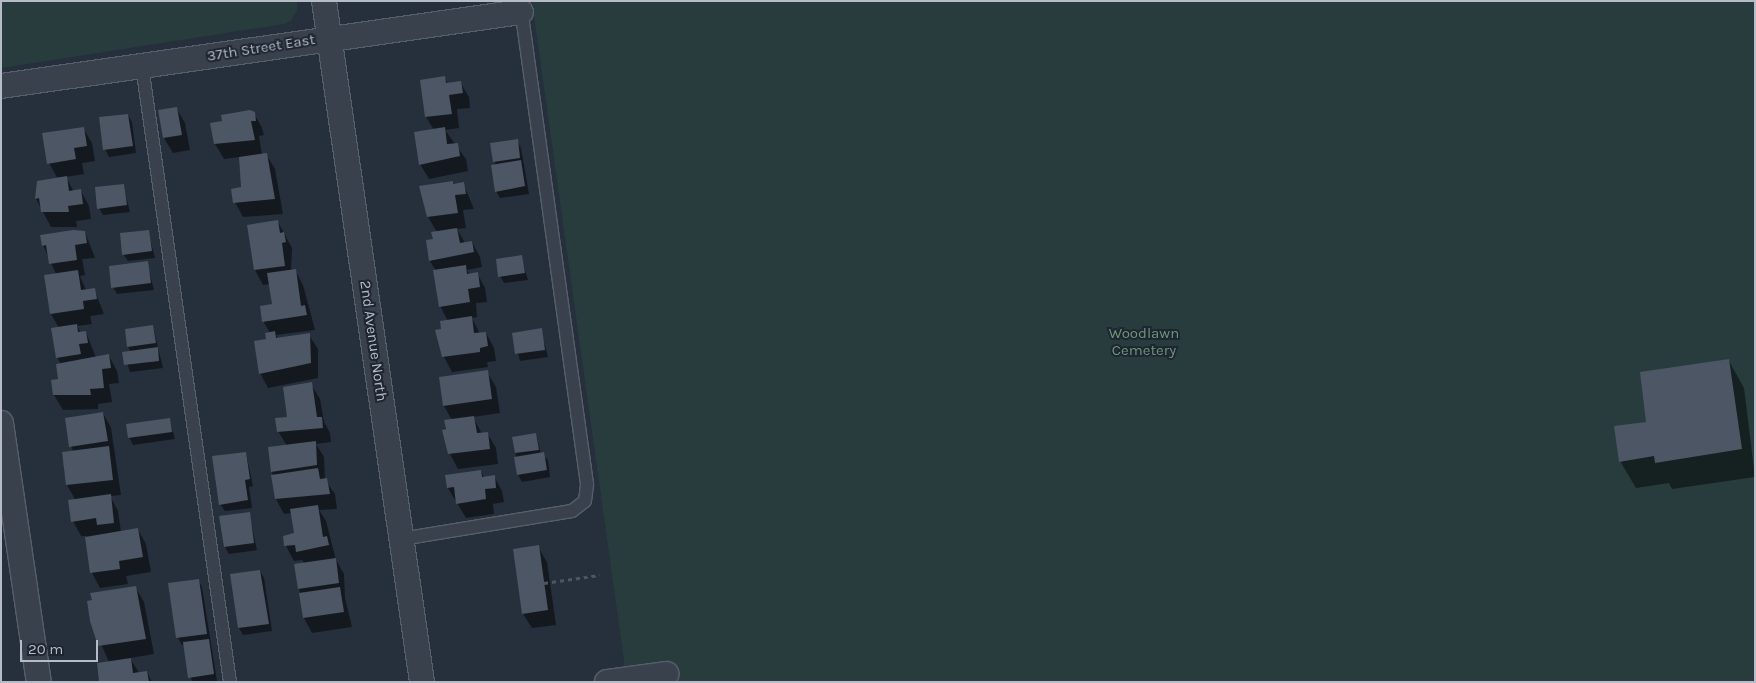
<!DOCTYPE html>
<style>
body{margin:0}
#map{position:relative;width:1756px;height:683px;overflow:hidden;background:#262f3c;font-family:Karla,sans-serif}
div>[style]{position:absolute}
[style*='--x']{left:calc(var(--x)*1px);top:calc(var(--y)*1px);width:calc(var(--w)*1px);rotate:calc(var(--a)*1deg)}
.green>*{inset:0;background:#283c3e}
.shadow>*{inset:0;background:#0007}
.building>*{inset:0;background:#4c5664}
.path>*{height:3px;margin-top:-1.5px;transform-origin:0;background:repeating-linear-gradient(90deg,#47595c 0 4px,transparent 0 8px)}
.roads{filter:drop-shadow(1px 0 #575f6a) drop-shadow(-1px 0 #575f6a) drop-shadow(0 1px #575f6a) drop-shadow(0 -1px #575f6a)}
.service>*{height:12px;margin:-6px;padding:0 6px;transform-origin:6px;border-radius:6px;background:#39414c}
.minor>*{height:24px;margin:-12px;padding:0 12px;transform-origin:12px;border-radius:12px;background:#39414c}
span{translate:-50% -50%;white-space:nowrap;text-align:center;line-height:1.15;-webkit-text-stroke:4px #1e2631;paint-order:stroke}
.street-label{font-size:15px;color:#b5bcc7}
.park-label{font-size:15px;color:#6e9677}
.frame{position:absolute;inset:0;border:2px solid #b5bcc7;pointer-events:none}
.scale{position:absolute;left:20px;top:640px;width:78px;height:22px;box-sizing:border-box;border:2px solid #b5bcc7;border-top:0;padding-left:6px;font-size:15px;line-height:18px;white-space:nowrap;color:#b5bcc7;-webkit-text-stroke:4px #1e2631;paint-order:stroke}
</style>
<div id="map">
<div class="green">
<div style="clip-path:polygon(1px 1px,297px 1px,297px 10px,291px 21px,284px 24px,1px 68px)"></div>
<div style="clip-path:polygon(532px 1px,1755px 1px,1755px 682px,627px 682px)"></div>
</div>
<div class="shadow">
<div style="clip-path:polygon(444px 77px,448px 84px,460px 82px,469px 97px,470px 108px,457px 109px,459px 128px,445px 130px,466px 159px,468px 171px,429px 179px,420px 164px,434px 130px,426px 117px,421px 81px)"></div>
<div style="clip-path:polygon(176px 108px,185px 123px,190px 150px,173px 153px,164px 138px,160px 111px)"></div>
<div style="clip-path:polygon(254px 113px,262px 128px,264px 135px,259px 136px,262px 155px,266px 154px,275px 169px,283px 214px,243px 217px,235px 202px,243px 188px,240px 157px,224px 159px,215px 144px,212px 124px)"></div>
<div style="clip-path:polygon(128px 115px,132px 122px,136px 153px,109px 157px,105px 149px)"></div>
<div style="clip-path:polygon(83px 128px,92px 143px,95px 161px,82px 163px,84px 174px,66px 177px,74px 192px,81px 191px,89px 206px,91px 219px,76px 221px,77px 227px,51px 227px,36px 199px,58px 179px,49px 163px)"></div>
<div style="clip-path:polygon(517px 141px,521px 148px,529px 194px,500px 198px,496px 191px,495px 162px)"></div>
<div style="clip-path:polygon(463px 183px,474px 209px,463px 210px,466px 228px,457px 229px,465px 243px,472px 242px,480px 257px,482px 267px,467px 270px,469px 274px,477px 273px,485px 288px,487px 302px,476px 303px,477px 317px,472px 318px,480px 334px,486px 333px,494px 348px,496px 361px,487px 362px,488px 367px,452px 372px,444px 357px,442px 330px,448px 321px,440px 306px,436px 271px,430px 261px,427px 241px,434px 240px,437px 232px,428px 217px,420px 187px)"></div>
<div style="clip-path:polygon(123px 185px,130px 212px,103px 215px,99px 208px)"></div>
<div style="clip-path:polygon(278px 222px,292px 248px,291px 271px,295px 270px,303px 285px,315px 330px,276px 335px,278px 339px,309px 335px,318px 349px,318px 378px,268px 388px,260px 373px,270px 333px,263px 321px,273px 305px,270px 284px,263px 285px,255px 270px)"></div>
<div style="clip-path:polygon(148px 231px,155px 258px,128px 261px,123px 254px)"></div>
<div style="clip-path:polygon(85px 232px,95px 258px,82px 259px,85px 275px,80px 276px,86px 290px,94px 289px,104px 314px,90px 316px,92px 324px,77px 326px,81px 333px,86px 332px,96px 358px,109px 356px,117px 371px,119px 383px,109px 384px,112px 402px,98px 404px,98px 409px,63px 410px,54px 395px,61px 364px,57px 357px,59px 328px,51px 314px,56px 274px,43px 245px)"></div>
<div style="clip-path:polygon(521px 257px,528px 280px,504px 283px,500px 276px)"></div>
<div style="clip-path:polygon(147px 263px,154px 290px,117px 294px,113px 287px)"></div>
<div style="clip-path:polygon(153px 326px,163px 368px,130px 372px,124px 353px,131px 352px,128px 347px)"></div>
<div style="clip-path:polygon(541px 330px,548px 357px,520px 361px,513px 334px)"></div>
<div style="clip-path:polygon(1729px 361px,1744px 388px,1755px 477px,1672px 489px,1669px 483px,1636px 488px,1620px 461px,1648px 423px)"></div>
<div style="clip-path:polygon(487px 372px,496px 387px,500px 413px,473px 417px,482px 434px,487px 433px,496px 448px,498px 464px,458px 469px,450px 454px,443px 431px,452px 420px,444px 406px)"></div>
<div style="clip-path:polygon(311px 384px,320px 399px,324px 422px,330px 433px,331px 442px,316px 444px,324px 457px,325px 480px,335px 494px,337px 509px,319px 510px,326px 521px,336px 560px,344px 574px,345px 598px,352px 627px,312px 633px,304px 618px,299px 588px,305px 564px,302px 560px,294px 561px,286px 546px,296px 534px,292px 513px,284px 514px,276px 499px,272px 471px,287px 446px,278px 431px)"></div>
<div style="clip-path:polygon(103px 413px,111px 428px,121px 495px,110px 496px,118px 511px,121px 532px,138px 530px,146px 544px,151px 572px,126px 576px,128px 584px,100px 588px,92px 573px,86px 536px,81px 536px,73px 521px,76px 501px,67px 485px,63px 453px,73px 452px,66px 419px)"></div>
<div style="clip-path:polygon(169px 420px,175px 439px,133px 445px,129px 437px)"></div>
<div style="clip-path:polygon(536px 434px,541px 454px,548px 460px,550px 477px,522px 482px,518px 475px,514px 438px)"></div>
<div style="clip-path:polygon(246px 453px,253px 486px,249px 487px,252px 508px,225px 511px,220px 504px)"></div>
<div style="clip-path:polygon(481px 471px,484px 478px,494px 476px,502px 491px,504px 502px,493px 504px,494px 514px,466px 518px,448px 488px,447px 476px)"></div>
<div style="clip-path:polygon(249px 513px,257px 550px,229px 554px,225px 547px)"></div>
<div style="clip-path:polygon(538px 547px,547px 562px,556px 625px,532px 628px,523px 614px)"></div>
<div style="clip-path:polygon(260px 571px,264px 578px,272px 631px,243px 635px,239px 628px)"></div>
<div style="clip-path:polygon(198px 580px,202px 587px,217px 681px,192px 682px,185px 644px,182px 645px,178px 638px)"></div>
<div style="clip-path:polygon(135px 587px,144px 602px,154px 654px,130px 658px,139px 673px,147px 672px,152px 682px,100px 682px,109px 662px,91px 621px)"></div>
</div>
<div class="building">
<div style="clip-path:polygon(445px 76px,446px 83px,461px 81px,463px 93px,449px 95px,452px 114px,425px 117px,420px 80px)"></div>
<div style="clip-path:polygon(177px 107px,182px 135px,163px 138px,158px 110px)"></div>
<div style="clip-path:polygon(250px 110px,255px 112px,256px 121px,251px 121px,255px 140px,214px 144px,210px 123px,222px 121px,221px 115px)"></div>
<div style="clip-path:polygon(128px 114px,133px 146px,103px 150px,99px 117px)"></div>
<div style="clip-path:polygon(84px 127px,87px 146px,74px 148px,76px 159px,47px 164px,42px 133px)"></div>
<div style="clip-path:polygon(445px 127px,447px 144px,458px 143px,460px 156px,419px 165px,414px 132px)"></div>
<div style="clip-path:polygon(518px 139px,520px 158px,493px 162px,490px 143px)"></div>
<div style="clip-path:polygon(267px 153px,275px 199px,233px 203px,231px 189px,241px 187px,239px 157px)"></div>
<div style="clip-path:polygon(521px 160px,525px 186px,495px 192px,491px 165px)"></div>
<div style="clip-path:polygon(67px 176px,69px 191px,81px 189px,83px 204px,68px 206px,69px 212px,41px 212px,39px 198px,35px 199px,37px 181px)"></div>
<div style="clip-path:polygon(453px 181px,453px 184px,464px 182px,466px 194px,455px 195px,458px 213px,427px 217px,419px 186px)"></div>
<div style="clip-path:polygon(124px 184px,127px 205px,97px 209px,95px 187px)"></div>
<div style="clip-path:polygon(278px 220px,280px 233px,284px 232px,286px 242px,282px 243px,285px 266px,254px 270px,247px 225px)"></div>
<div style="clip-path:polygon(457px 228px,460px 243px,472px 241px,474px 252px,429px 261px,426px 240px,433px 239px,431px 232px)"></div>
<div style="clip-path:polygon(73px 230px,85px 231px,87px 243px,75px 245px,77px 260px,49px 264px,46px 245px,42px 246px,40px 235px)"></div>
<div style="clip-path:polygon(149px 230px,152px 251px,122px 255px,120px 233px)"></div>
<div style="clip-path:polygon(522px 255px,525px 273px,498px 277px,496px 259px)"></div>
<div style="clip-path:polygon(148px 261px,151px 283px,111px 288px,109px 266px)"></div>
<div style="clip-path:polygon(466px 265px,467px 274px,478px 272px,480px 287px,468px 289px,470px 302px,439px 307px,433px 270px)"></div>
<div style="clip-path:polygon(296px 269px,301px 306px,305px 305px,307px 315px,262px 322px,260px 306px,272px 304px,267px 273px)"></div>
<div style="clip-path:polygon(78px 270px,81px 290px,95px 288px,97px 299px,83px 301px,84px 309px,50px 314px,44px 275px)"></div>
<div style="clip-path:polygon(472px 316px,474px 333px,486px 332px,488px 346px,480px 348px,480px 352px,442px 357px,435px 330px,441px 329px,440px 321px)"></div>
<div style="clip-path:polygon(77px 324px,78px 332px,86px 331px,88px 343px,79px 344px,81px 354px,56px 358px,51px 328px)"></div>
<div style="clip-path:polygon(153px 325px,156px 343px,127px 347px,125px 329px)"></div>
<div style="clip-path:polygon(542px 328px,545px 350px,515px 354px,512px 333px)"></div>
<div style="clip-path:polygon(275px 331px,276px 338px,310px 333px,311px 363px,259px 374px,254px 341px,266px 339px,265px 333px)"></div>
<div style="clip-path:polygon(158px 347px,159px 361px,124px 365px,122px 352px)"></div>
<div style="clip-path:polygon(109px 354px,111px 368px,102px 369px,104px 388px,90px 389px,91px 395px,53px 395px,51px 380px,58px 379px,56px 364px)"></div>
<div style="clip-path:polygon(1729px 359px,1742px 449px,1655px 463px,1654px 456px,1619px 462px,1614px 426px,1646px 422px,1640px 372px)"></div>
<div style="clip-path:polygon(488px 370px,492px 399px,443px 406px,439px 377px)"></div>
<div style="clip-path:polygon(312px 382px,317px 417px,322px 417px,323px 428px,277px 432px,275px 418px,287px 417px,283px 387px)"></div>
<div style="clip-path:polygon(103px 412px,108px 441px,69px 447px,65px 418px)"></div>
<div style="clip-path:polygon(474px 416px,477px 433px,488px 432px,490px 449px,448px 454px,442px 430px,446px 429px,444px 420px)"></div>
<div style="clip-path:polygon(170px 418px,172px 432px,128px 438px,126px 424px)"></div>
<div style="clip-path:polygon(536px 433px,539px 450px,515px 453px,512px 437px)"></div>
<div style="clip-path:polygon(316px 441px,317px 465px,271px 472px,268px 447px)"></div>
<div style="clip-path:polygon(109px 446px,113px 480px,66px 485px,62px 452px)"></div>
<div style="clip-path:polygon(246px 452px,250px 479px,245px 480px,248px 500px,219px 505px,212px 456px)"></div>
<div style="clip-path:polygon(544px 452px,547px 470px,517px 475px,514px 457px)"></div>
<div style="clip-path:polygon(318px 468px,320px 479px,327px 478px,330px 494px,275px 499px,271px 475px)"></div>
<div style="clip-path:polygon(481px 470px,482px 477px,495px 475px,496px 488px,485px 489px,486px 499px,456px 504px,454px 487px,447px 488px,445px 475px)"></div>
<div style="clip-path:polygon(111px 494px,114px 523px,97px 525px,96px 518px,71px 522px,68px 500px)"></div>
<div style="clip-path:polygon(318px 505px,323px 537px,327px 536px,329px 545px,296px 552px,295px 545px,284px 546px,283px 536px,294px 533px,290px 509px)"></div>
<div style="clip-path:polygon(250px 512px,254px 543px,224px 547px,219px 516px)"></div>
<div style="clip-path:polygon(138px 528px,143px 557px,119px 561px,120px 569px,90px 573px,85px 537px)"></div>
<div style="clip-path:polygon(539px 545px,548px 610px,522px 614px,513px 549px)"></div>
<div style="clip-path:polygon(336px 558px,339px 583px,298px 589px,294px 564px)"></div>
<div style="clip-path:polygon(260px 570px,269px 624px,238px 628px,230px 574px)"></div>
<div style="clip-path:polygon(199px 579px,207px 634px,176px 638px,168px 583px)"></div>
<div style="clip-path:polygon(136px 586px,146px 639px,98px 646px,90px 621px,87px 601px,92px 600px,90px 593px)"></div>
<div style="clip-path:polygon(340px 587px,344px 612px,303px 618px,299px 593px)"></div>
<div style="clip-path:polygon(209px 639px,214px 674px,188px 678px,183px 642px)"></div>
<div style="clip-path:polygon(131px 658px,133px 673px,147px 671px,149px 682px,99px 682px,97px 663px)"></div>
</div>
<div class="path">
<div style="--x:544;--y:583;--w:56;--a:-8.3"></div>
</div>
<div class="roads">
<div class="service">
<div style="--x:142;--y:66;--w:622;--a:81.87"></div>
<div style="--x:401;--y:539;--w:173;--a:-9.3"></div>
<div style="--x:572;--y:511;--w:16;--a:-38"></div>
<div style="--x:585;--y:501;--w:17;--a:-83"></div>
<div style="--x:587;--y:484;--w:480;--a:-97.9"></div>
</div>
<div class="minor">
<div style="--x:324;--y:1;--w:688;--a:81.81"></div>
<div style="--x:1;--y:86;--w:525;--a:-8.1"></div>
<div style="--x:1;--y:423;--w:262;--a:81.7"></div>
<div style="--x:607;--y:682;--w:60;--a:-7.7"></div>
</div>
</div>
<div class="street-label">
<span style="left:261px;top:48px;rotate:-9deg">37th Street East</span>
<span style="left:373px;top:341px;rotate:82deg">2nd Avenue North</span>
</div>
<div class="park-label">
<span style="left:1144px;top:342px">Woodlawn<br>Cemetery</span>
</div>
<div class="frame"></div>
<div class="scale">20 m</div>
</div>
